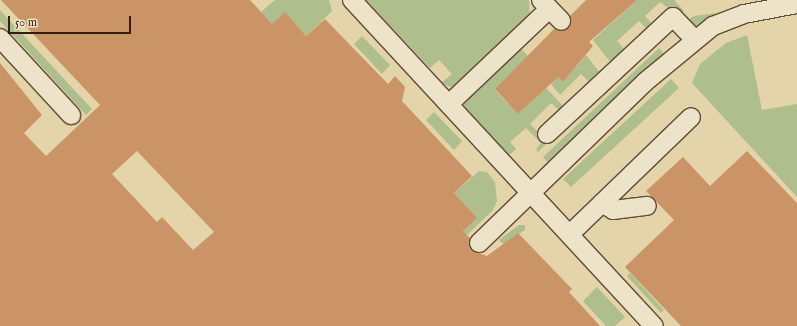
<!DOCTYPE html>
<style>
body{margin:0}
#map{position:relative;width:797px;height:326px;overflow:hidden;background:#e4d4aa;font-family:"IM FELL English",serif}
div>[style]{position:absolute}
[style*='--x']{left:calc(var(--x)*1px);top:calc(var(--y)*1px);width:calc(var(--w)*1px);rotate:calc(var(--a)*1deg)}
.green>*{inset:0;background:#aebe8d}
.building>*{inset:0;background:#cb9467}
.roads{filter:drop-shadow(1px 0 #624b37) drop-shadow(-1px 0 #624b37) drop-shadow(0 1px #624b37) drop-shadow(0 -1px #624b37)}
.minor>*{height:18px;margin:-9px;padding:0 9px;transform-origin:9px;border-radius:9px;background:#ede3c8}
span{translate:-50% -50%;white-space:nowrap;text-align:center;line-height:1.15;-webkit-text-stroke:3.5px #ede3c8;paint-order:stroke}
.scale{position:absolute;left:8px;top:16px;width:123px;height:18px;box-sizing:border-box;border:2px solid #361d11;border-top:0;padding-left:5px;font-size:12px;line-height:14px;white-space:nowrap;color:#361d11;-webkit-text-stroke:3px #ede3c8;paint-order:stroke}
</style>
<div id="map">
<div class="green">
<div style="clip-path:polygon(275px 0,329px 0,332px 11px,306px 36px,285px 13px,272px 24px,261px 12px)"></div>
<div style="clip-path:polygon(366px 0,529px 0,530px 21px,453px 88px,441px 83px,452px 74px,439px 60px,430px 68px)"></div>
<div style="clip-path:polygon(637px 0,674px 0,684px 11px,679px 16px,660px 2px,645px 16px,653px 25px,648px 30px,639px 21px,617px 41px,625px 50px,611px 63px,593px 40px)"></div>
<div style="clip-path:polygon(0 10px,92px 109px,86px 115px,0 21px)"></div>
<div style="clip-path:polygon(716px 13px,692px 29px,686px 21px,694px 16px)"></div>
<div style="clip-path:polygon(747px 35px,762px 110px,797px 104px,797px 197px,692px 83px,700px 64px,726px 43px)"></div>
<div style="clip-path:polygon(362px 36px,390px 65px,382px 74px,354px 44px)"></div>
<div style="clip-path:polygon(518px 46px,529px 57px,495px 90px,518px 114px,546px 88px,565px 108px,561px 112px,551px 103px,530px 124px,548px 142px,538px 152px,536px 149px,541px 143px,526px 128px,510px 142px,516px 149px,508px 156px,465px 109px,463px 101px)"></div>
<div style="clip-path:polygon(659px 48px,667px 57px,551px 166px,543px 157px)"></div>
<div style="clip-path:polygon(586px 55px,600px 73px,591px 84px,581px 74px,560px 95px,551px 84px,558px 77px,563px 82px)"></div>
<div style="clip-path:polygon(671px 79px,679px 88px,571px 187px,563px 179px)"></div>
<div style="clip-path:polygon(434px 112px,462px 141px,454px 150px,426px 120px)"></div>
<div style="clip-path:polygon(479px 171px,487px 172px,495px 182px,497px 201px,493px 210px,467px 235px,463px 231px,477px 218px,454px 193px)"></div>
<div style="clip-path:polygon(519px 225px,525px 225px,525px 230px,503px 244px,499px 240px)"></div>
<div style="clip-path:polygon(630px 273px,664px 310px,661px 313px,627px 276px)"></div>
<div style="clip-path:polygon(597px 287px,625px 317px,615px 326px,606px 326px,583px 301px)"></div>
</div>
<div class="building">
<div style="clip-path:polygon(evenodd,1px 0,250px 0,272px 24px,285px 12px,306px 36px,325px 19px,388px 84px,395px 76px,405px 87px,402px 101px,472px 176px,454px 193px,477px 218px,463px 231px,470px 238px,471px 250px,487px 256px,518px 233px,572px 289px,569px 292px,600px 326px,0 326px,0 63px,42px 115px,24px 133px,46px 156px,100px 105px,1px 0,137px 151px,214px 232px,193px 250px,162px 217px,157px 222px,112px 174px,137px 151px)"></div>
<div style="clip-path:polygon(586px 0,637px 0,589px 42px,593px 46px,563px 82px,558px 77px,518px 114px,495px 89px,554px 29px,568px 28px,570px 16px)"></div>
<div style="clip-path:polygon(747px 151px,797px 203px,797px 326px,681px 326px,625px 267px,674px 220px,646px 191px,683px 157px,710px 186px)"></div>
</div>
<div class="roads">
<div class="minor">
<div style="--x:352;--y:0;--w:444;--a:47.2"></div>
<div style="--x:541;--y:0;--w:29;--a:46"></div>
<div style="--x:0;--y:38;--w:105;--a:47.3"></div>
<div style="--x:449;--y:104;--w:138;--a:-43.5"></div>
<div style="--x:547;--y:134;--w:172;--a:-42.9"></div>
<div style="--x:673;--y:17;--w:32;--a:46"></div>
<div style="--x:602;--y:203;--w:13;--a:32"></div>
<div style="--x:613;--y:210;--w:34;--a:-7"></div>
<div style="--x:570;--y:234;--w:168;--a:-44"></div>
<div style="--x:479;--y:243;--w:231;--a:-44.1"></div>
<div style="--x:645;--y:82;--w:88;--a:-39.5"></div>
<div style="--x:713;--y:26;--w:33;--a:-21"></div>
<div style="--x:744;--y:14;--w:54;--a:-10.7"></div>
</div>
</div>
<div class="scale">50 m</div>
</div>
